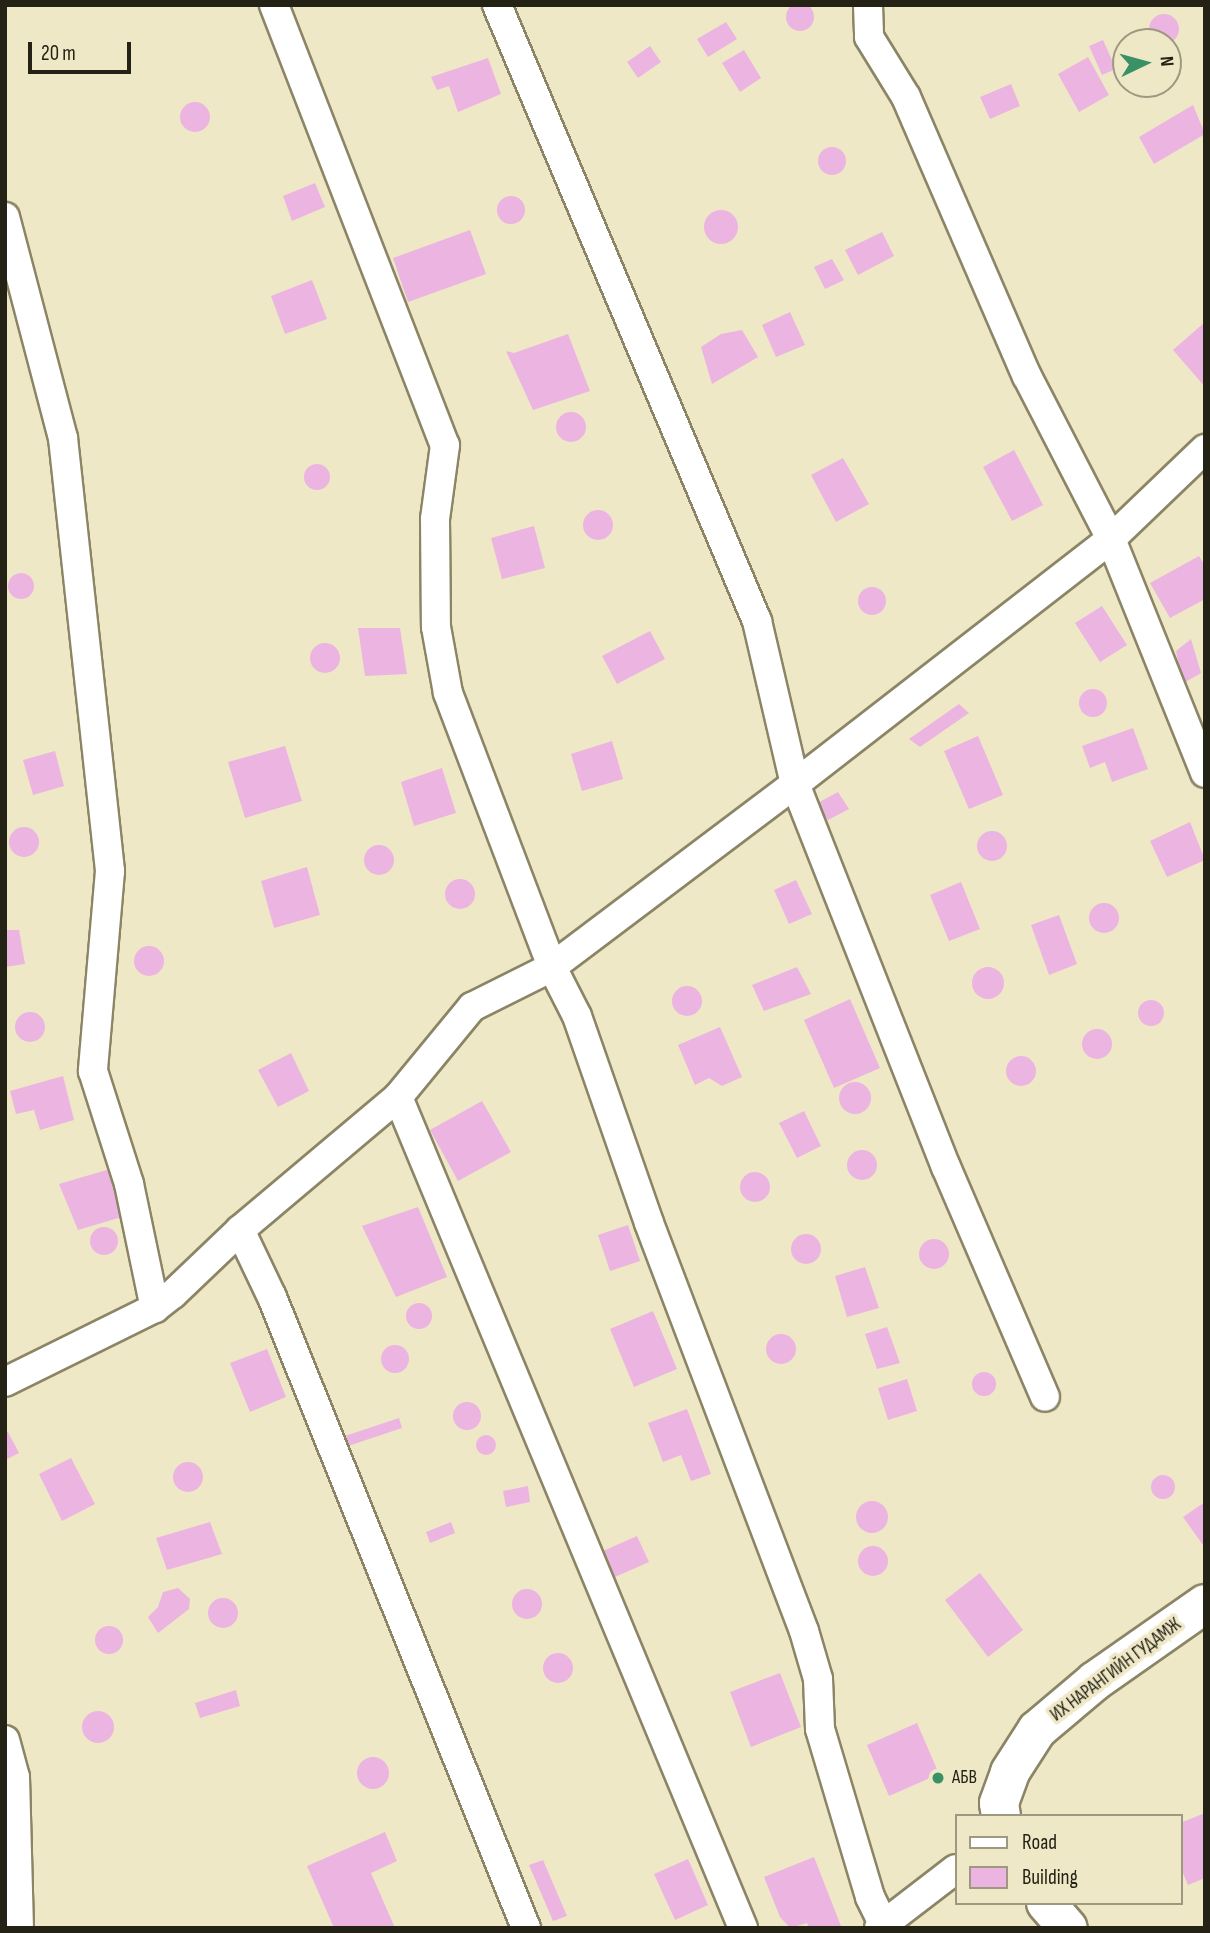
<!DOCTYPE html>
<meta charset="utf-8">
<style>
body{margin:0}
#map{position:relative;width:1210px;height:1933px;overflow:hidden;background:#efe8c7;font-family:"Sofia Sans Condensed",sans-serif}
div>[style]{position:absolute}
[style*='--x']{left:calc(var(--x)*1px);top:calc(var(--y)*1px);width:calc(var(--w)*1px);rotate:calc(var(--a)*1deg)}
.building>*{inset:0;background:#ecb4e1}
.round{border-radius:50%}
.roads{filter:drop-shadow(2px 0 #8b8566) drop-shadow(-2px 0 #8b8566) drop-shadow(0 2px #8b8566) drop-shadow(0 -2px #8b8566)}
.street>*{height:28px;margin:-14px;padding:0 14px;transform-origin:14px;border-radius:14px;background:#fff}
.secondary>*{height:38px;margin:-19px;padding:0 19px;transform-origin:19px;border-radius:19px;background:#fff}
.dots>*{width:19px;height:19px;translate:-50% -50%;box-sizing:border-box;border:4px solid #efe8c7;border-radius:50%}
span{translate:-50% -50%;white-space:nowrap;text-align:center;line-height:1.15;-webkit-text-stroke:7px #efe8c7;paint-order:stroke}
.street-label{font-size:19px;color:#242115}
.poi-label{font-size:19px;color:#242115}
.left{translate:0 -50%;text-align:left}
.frame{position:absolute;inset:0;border:7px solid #242115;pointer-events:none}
.legend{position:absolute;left:955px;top:1814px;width:228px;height:91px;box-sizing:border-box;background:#efe8c7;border:2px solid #9e9880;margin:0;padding:9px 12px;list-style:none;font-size:21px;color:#242115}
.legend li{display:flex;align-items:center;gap:14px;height:35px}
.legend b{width:35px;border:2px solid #9e9880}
.north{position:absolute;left:1112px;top:28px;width:70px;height:70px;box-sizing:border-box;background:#efe8c7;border:2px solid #9e9880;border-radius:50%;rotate:85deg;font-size:19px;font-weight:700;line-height:28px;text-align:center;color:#242115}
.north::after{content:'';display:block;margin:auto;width:24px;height:32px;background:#3a9165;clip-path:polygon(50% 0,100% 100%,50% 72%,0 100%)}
.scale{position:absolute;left:28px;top:42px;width:103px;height:32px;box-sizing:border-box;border:4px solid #242115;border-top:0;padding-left:9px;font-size:21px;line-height:24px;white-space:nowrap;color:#242115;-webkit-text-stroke:5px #efe8c7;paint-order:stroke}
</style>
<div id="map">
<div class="building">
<div class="round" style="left:786px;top:3px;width:28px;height:28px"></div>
<div class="round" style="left:1149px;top:14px;width:30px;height:30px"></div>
<div style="clip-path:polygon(726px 22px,737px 39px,708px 57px,697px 39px)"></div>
<div style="clip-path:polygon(1103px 40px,1116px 69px,1102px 75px,1089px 46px)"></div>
<div style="clip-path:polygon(650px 46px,661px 62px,638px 78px,627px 62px)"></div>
<div style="clip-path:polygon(744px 50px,761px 78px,740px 92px,722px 63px)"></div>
<div style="clip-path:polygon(1088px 57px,1109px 95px,1079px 112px,1058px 74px)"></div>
<div style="clip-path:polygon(488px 58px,501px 94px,458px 112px,449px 86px,437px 90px,431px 77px)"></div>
<div style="clip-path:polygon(1011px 84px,1020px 106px,990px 119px,980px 97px)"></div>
<div class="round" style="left:180px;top:102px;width:30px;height:30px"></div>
<div style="clip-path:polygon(1193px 105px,1205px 134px,1154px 164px,1139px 137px)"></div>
<div class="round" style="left:818px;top:147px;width:28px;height:28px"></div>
<div style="clip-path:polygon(315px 183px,325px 207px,292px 221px,283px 196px)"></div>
<div class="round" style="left:497px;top:196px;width:28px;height:28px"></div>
<div class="round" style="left:704px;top:210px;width:34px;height:34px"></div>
<div style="clip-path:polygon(470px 230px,486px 274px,408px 302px,393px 258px)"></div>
<div style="clip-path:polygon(882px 232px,894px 256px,858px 275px,845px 250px)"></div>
<div style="clip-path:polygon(832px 259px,844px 280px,825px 289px,814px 267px)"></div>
<div style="clip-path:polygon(312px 280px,327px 319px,285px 334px,271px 296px)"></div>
<div style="clip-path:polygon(790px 312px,805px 345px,776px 357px,762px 325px)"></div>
<div style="clip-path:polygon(1205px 322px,1205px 387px,1173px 350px)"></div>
<div style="clip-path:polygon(742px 330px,758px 357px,712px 384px,701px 347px,721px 334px)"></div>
<div style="clip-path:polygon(568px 334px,590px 391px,533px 410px,506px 351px,514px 353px)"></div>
<div class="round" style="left:556px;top:412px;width:30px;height:30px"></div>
<div style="clip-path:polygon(1014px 450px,1043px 505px,1012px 521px,983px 467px)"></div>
<div style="clip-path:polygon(843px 458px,869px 504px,836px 522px,811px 475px)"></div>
<div class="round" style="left:304px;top:464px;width:26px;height:26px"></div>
<div class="round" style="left:583px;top:510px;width:30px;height:30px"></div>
<div style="clip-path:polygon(534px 526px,545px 568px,502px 579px,491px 538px)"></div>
<div style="clip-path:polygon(1199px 556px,1205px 566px,1205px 599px,1170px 618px,1150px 583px)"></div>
<div class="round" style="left:8px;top:573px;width:26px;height:26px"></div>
<div class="round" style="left:858px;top:587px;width:28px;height:28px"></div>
<div style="clip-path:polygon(1102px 606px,1127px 645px,1100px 662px,1075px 623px)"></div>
<div style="clip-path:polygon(358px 628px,400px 628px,407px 674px,365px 676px)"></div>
<div style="clip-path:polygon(650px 631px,665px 659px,617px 684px,602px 656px)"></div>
<div style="clip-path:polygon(1191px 639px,1201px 673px,1182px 684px,1176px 651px)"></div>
<div class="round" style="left:310px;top:643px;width:30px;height:30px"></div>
<div class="round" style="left:1079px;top:689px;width:28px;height:28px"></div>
<div style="clip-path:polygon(959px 704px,969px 713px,920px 747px,909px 739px)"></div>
<div style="clip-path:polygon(1133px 728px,1148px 769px,1112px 782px,1105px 762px,1090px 768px,1082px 746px)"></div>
<div style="clip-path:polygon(978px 736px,1003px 795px,969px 809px,944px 751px)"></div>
<div style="clip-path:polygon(612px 741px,623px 779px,582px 791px,571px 754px)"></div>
<div style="clip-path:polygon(285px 746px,302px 801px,245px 818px,228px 762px)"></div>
<div style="clip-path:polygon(55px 751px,64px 786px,33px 795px,23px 760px)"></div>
<div style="clip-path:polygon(442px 768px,456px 813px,414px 826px,401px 782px)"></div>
<div style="clip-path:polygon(838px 792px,849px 809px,828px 820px,816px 804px)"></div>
<div style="clip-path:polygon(1190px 822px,1205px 860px,1167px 877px,1150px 841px)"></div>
<div class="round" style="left:9px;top:827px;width:30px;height:30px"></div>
<div class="round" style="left:977px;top:831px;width:30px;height:30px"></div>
<div class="round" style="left:364px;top:845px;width:30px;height:30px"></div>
<div style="clip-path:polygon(307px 867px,320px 915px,274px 928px,261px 881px)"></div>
<div class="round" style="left:445px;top:879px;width:30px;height:30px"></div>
<div style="clip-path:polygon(796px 880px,812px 914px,789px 924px,774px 890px)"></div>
<div style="clip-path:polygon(961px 882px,980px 929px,949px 941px,930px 895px)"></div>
<div class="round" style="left:1089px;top:903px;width:30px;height:30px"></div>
<div style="clip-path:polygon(1059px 915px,1077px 964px,1049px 975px,1031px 925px)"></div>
<div style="clip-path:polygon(5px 930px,19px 930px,25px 964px,5px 967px)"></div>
<div class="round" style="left:134px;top:946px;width:30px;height:30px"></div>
<div class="round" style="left:972px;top:967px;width:32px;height:32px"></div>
<div style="clip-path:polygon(797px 967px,811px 994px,764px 1011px,752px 985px)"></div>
<div class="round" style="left:672px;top:986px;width:30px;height:30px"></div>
<div style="clip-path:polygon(850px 999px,880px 1068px,834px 1088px,804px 1020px)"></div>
<div class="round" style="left:1138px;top:1000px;width:26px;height:26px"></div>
<div class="round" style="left:15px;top:1012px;width:30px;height:30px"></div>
<div style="clip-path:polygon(720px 1027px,742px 1077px,722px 1086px,709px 1078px,695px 1085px,678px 1045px)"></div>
<div class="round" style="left:1082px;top:1029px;width:30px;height:30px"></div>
<div style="clip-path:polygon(291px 1053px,309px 1091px,278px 1107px,258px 1070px)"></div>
<div class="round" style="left:1006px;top:1056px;width:30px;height:30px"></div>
<div style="clip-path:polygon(63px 1076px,74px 1120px,40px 1130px,34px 1110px,16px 1114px,10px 1091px)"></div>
<div class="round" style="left:839px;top:1082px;width:32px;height:32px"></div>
<div style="clip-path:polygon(482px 1101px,511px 1152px,458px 1181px,430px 1130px)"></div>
<div style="clip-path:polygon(804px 1111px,821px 1146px,797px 1158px,779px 1123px)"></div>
<div class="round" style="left:847px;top:1150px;width:30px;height:30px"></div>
<div style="clip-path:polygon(110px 1169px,125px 1216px,78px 1230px,59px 1184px)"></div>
<div class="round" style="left:740px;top:1172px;width:30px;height:30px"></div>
<div style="clip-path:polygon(418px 1207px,447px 1277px,396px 1297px,362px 1226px)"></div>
<div style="clip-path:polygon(628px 1225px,640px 1261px,610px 1271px,598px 1235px)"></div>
<div class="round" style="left:90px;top:1227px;width:28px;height:28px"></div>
<div class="round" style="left:791px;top:1234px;width:30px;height:30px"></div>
<div class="round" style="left:919px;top:1239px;width:30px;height:30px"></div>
<div style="clip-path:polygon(865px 1267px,879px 1308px,847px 1317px,835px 1276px)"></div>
<div class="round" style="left:406px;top:1303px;width:26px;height:26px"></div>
<div style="clip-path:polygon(653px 1311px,677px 1369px,634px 1387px,610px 1329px)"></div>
<div style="clip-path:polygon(887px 1327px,900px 1363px,877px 1369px,865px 1334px)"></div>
<div class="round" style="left:766px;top:1334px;width:30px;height:30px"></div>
<div class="round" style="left:381px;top:1345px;width:28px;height:28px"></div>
<div style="clip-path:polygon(267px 1349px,286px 1397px,250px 1412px,230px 1363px)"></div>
<div class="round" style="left:972px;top:1372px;width:24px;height:24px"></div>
<div style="clip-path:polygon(907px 1379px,917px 1411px,888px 1420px,878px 1388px)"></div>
<div class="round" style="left:453px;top:1402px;width:28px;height:28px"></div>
<div style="clip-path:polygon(687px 1409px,711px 1474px,691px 1481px,681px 1455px,663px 1462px,648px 1423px)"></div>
<div style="clip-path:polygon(399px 1418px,402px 1428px,345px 1447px,342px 1437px)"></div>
<div style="clip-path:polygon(8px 1432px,19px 1453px,5px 1460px,5px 1433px)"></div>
<div class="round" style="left:476px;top:1435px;width:20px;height:20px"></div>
<div style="clip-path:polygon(71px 1458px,95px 1504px,62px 1521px,39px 1474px)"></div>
<div class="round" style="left:173px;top:1462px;width:30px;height:30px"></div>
<div class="round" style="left:1151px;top:1475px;width:24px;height:24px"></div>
<div style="clip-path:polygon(528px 1486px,530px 1502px,506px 1507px,503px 1491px)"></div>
<div class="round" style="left:856px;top:1501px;width:32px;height:32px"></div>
<div style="clip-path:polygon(1205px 1502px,1205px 1548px,1183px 1517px)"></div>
<div style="clip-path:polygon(210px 1522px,222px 1554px,167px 1570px,156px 1538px)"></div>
<div style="clip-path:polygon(451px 1522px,455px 1533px,430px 1543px,426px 1532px)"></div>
<div style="clip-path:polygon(637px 1536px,649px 1562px,615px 1577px,603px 1551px)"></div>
<div class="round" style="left:858px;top:1546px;width:30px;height:30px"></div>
<div style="clip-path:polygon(980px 1573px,1023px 1630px,988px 1657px,945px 1600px)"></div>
<div style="clip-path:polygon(178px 1588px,190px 1599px,189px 1609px,158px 1633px,148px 1617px,158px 1607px,163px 1592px)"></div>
<div class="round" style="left:512px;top:1589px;width:30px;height:30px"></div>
<div class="round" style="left:208px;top:1598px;width:30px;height:30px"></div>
<div class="round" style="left:95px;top:1626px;width:28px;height:28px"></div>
<div class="round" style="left:543px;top:1653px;width:30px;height:30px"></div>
<div style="clip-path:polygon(780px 1673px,801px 1727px,751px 1747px,730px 1692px)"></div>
<div style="clip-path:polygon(236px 1690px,240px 1706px,200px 1718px,195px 1703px)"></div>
<div class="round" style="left:82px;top:1711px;width:32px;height:32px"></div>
<div style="clip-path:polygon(917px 1723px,939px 1774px,889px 1796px,867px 1745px)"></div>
<div class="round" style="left:357px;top:1757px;width:32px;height:32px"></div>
<div style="clip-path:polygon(1205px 1813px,1205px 1878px,1188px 1885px,1180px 1866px,1180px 1823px)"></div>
<div style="clip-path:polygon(385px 1832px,397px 1861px,371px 1873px,395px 1928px,334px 1928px,307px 1866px)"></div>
<div style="clip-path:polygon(814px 1857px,841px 1926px,809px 1928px,807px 1923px,790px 1928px,780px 1917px,764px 1877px)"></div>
<div style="clip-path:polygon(688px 1859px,708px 1905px,675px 1920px,654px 1874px)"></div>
<div style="clip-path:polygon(543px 1860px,567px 1916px,553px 1921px,529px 1865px)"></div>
</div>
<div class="roads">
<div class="street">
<div style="--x:274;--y:5;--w:472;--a:68.8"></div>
<div style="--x:445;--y:445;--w:75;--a:97.7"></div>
<div style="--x:435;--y:519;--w:108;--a:89.5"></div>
<div style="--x:436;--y:627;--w:67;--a:79.7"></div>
<div style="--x:448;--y:693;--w:293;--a:69.2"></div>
<div style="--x:552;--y:967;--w:55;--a:63"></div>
<div style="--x:577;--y:1016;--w:219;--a:70.8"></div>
<div style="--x:649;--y:1223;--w:436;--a:69.2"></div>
<div style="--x:804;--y:1631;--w:50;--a:73.7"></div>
<div style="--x:818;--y:1679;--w:50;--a:87.7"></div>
<div style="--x:820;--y:1729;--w:175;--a:73.4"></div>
<div style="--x:870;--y:1897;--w:30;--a:64"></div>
<div style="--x:497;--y:5;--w:669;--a:67.12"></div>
<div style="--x:757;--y:621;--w:167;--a:76.9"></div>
<div style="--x:795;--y:784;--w:412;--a:68.5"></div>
<div style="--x:946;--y:1167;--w:250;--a:66.7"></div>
<div style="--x:868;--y:5;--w:32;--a:88"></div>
<div style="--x:869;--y:37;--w:70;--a:58.3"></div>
<div style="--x:906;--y:97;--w:304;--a:66.6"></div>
<div style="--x:1027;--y:376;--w:183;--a:62.7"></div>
<div style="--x:1111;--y:539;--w:252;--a:68.1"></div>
<div style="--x:5;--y:217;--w:228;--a:75.3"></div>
<div style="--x:63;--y:438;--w:436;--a:83.8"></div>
<div style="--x:110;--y:871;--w:201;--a:94.9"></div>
<div style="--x:93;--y:1071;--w:119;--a:72.3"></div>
<div style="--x:129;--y:1184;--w:127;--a:78.2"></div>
<div style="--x:398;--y:1097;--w:900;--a:67.45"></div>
<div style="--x:240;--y:1230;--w:74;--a:64.5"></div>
<div style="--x:272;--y:1297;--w:680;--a:68.07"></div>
<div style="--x:5;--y:1382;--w:167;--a:-26.3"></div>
<div style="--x:155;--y:1308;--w:23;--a:-38"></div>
<div style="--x:173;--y:1294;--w:93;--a:-43.7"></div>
<div style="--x:240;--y:1230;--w:207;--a:-40.1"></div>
<div style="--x:398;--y:1097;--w:117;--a:-50.6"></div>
<div style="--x:472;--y:1007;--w:89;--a:-26.6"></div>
<div style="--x:552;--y:967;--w:304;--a:-37"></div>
<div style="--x:795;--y:784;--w:400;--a:-37.8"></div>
<div style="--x:1111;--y:539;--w:130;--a:-43.8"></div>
<div style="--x:5;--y:1740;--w:38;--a:75"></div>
<div style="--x:15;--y:1777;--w:151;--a:88.5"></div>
<div style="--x:879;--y:1928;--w:97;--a:-37.5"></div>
</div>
<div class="secondary">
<div style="--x:1001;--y:1816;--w:13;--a:-99"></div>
<div style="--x:999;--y:1803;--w:33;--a:-70"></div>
<div style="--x:1010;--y:1772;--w:50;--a:-57.3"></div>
<div style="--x:1037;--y:1730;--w:76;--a:-40.2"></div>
<div style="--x:1095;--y:1681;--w:134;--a:-35"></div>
<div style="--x:1046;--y:1903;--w:33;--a:49"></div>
</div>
</div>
<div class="dots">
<div style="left:938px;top:1778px;background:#3a9165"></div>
</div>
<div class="street-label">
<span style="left:1116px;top:1670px;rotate:-37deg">ИХ НАРАНГИЙН ГУДАМЖ</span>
</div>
<div class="poi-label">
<span class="left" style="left:952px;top:1778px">АБВ</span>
</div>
<div class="frame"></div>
<ul class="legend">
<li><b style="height:9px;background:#fff"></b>Road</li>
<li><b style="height:19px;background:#ecb4e1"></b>Building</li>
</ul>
<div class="north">N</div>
<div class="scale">20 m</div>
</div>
